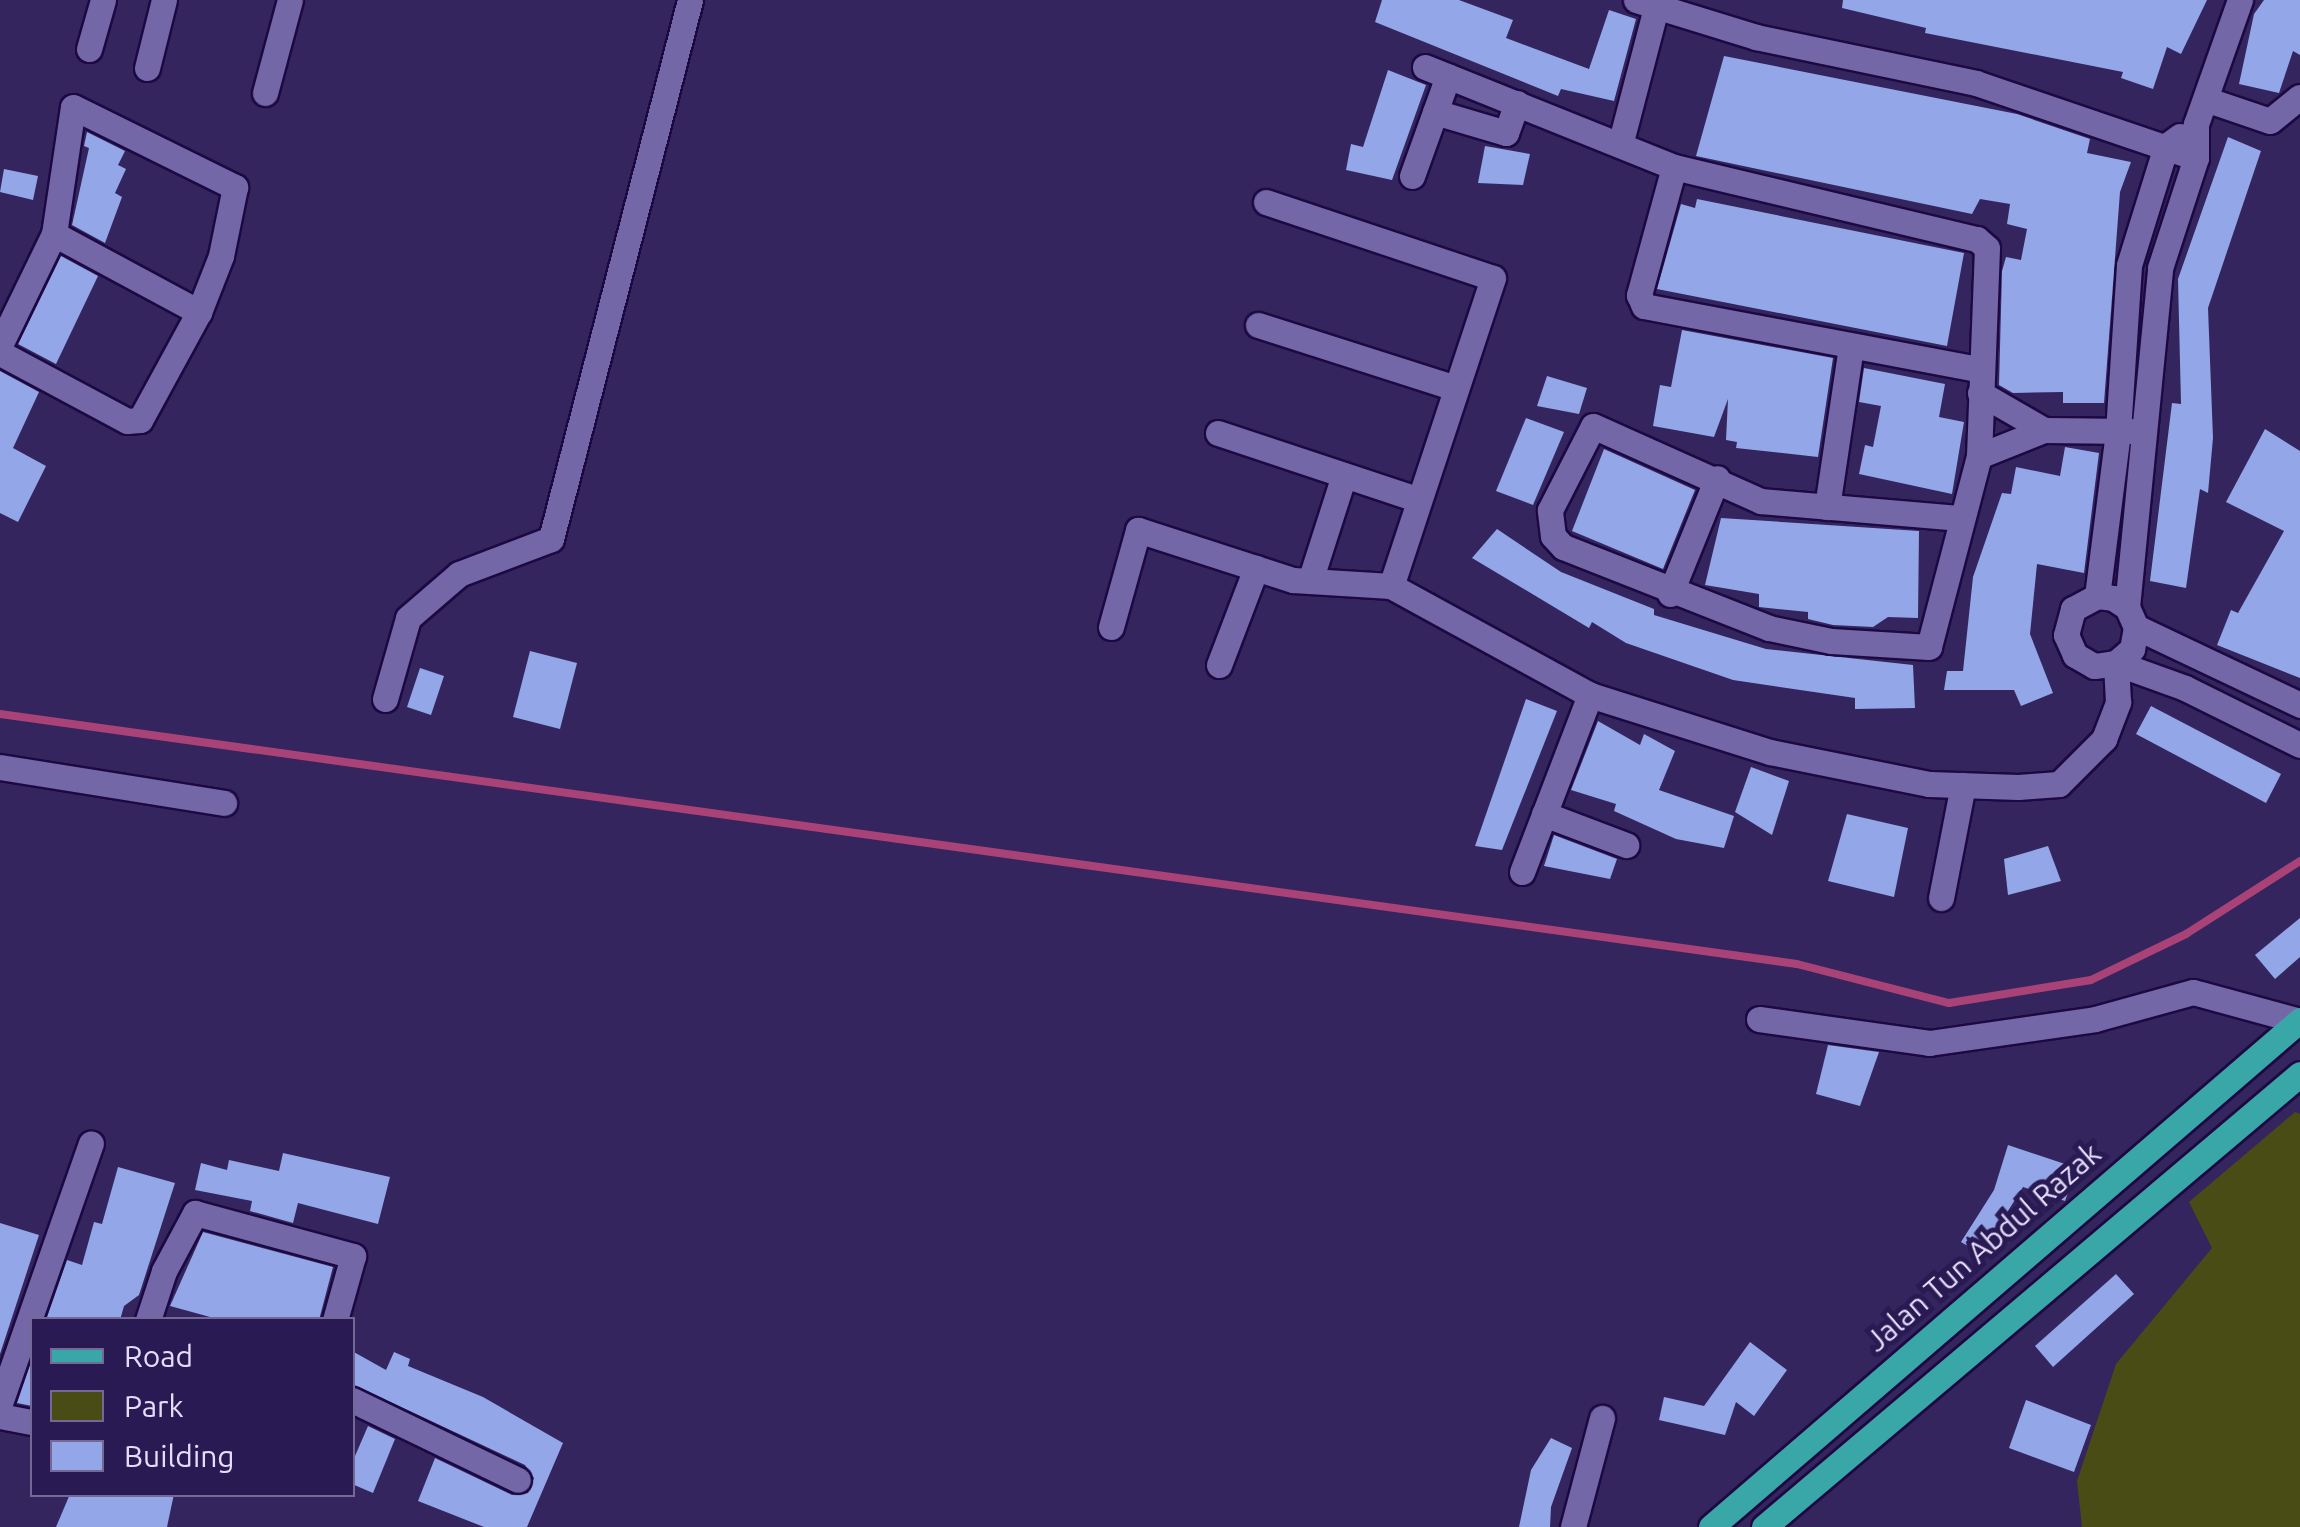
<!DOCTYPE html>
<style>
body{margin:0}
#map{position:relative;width:2300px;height:1527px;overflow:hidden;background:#34255e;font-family:Ubuntu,sans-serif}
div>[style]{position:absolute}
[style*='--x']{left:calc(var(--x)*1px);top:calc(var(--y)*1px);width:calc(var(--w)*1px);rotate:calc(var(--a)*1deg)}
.green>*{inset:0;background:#4a4c15}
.stream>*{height:8px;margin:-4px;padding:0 4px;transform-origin:4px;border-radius:4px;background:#a94377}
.building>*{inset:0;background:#93a6e8}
.roads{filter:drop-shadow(2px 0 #1d0942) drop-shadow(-2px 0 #1d0942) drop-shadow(0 2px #1d0942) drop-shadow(0 -2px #1d0942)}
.minor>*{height:25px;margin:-12.5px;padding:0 12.5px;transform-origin:12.5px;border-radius:12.5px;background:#7467a7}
.major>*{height:25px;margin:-12.5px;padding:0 12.5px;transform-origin:12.5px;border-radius:12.5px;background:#39a6a7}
span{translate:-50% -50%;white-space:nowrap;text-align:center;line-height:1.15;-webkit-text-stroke:10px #2a1a53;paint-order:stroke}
.street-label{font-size:30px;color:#e2defb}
.legend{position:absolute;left:30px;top:1317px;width:325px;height:180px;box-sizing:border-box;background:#2a1a53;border:2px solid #746896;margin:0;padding:12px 18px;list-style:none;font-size:30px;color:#e2defb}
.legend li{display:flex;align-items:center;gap:20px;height:50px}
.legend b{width:50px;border:2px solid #746896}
</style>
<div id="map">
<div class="green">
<div style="clip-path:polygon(2295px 1112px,2300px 1114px,2300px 1527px,2082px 1527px,2077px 1481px,2116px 1364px,2212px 1248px,2189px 1202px)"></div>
</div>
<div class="stream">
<div style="--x:0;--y:714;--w:1814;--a:7.92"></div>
<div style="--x:1797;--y:964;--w:157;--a:14.4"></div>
<div style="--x:1949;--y:1003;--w:144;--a:-9.2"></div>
<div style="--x:2091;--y:980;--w:106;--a:-25.8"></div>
<div style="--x:2186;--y:934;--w:135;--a:-32.6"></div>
</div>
<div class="building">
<div style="clip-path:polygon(1382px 0,1459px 0,1513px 20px,1506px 38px,1589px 69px,1609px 10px,1636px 19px,1614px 101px,1561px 89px,1558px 96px,1375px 22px)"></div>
<div style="clip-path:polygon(1843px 0,2207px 0,2181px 54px,2167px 47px,2153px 89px,2121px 78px,2123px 72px,1925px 33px,1926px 28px,1842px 8px)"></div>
<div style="clip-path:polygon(2264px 0,2300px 0,2300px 55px,2293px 51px,2279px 93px,2239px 84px,2254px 14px)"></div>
<div style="clip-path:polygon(1724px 56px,2017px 114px,2090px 139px,2087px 153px,2131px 162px,2120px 192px,2104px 403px,2063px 403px,2063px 392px,2013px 393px,1999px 385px,2002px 271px,2006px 257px,2021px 260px,2027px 229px,2007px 224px,2010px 204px,1980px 199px,1972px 214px,1696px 156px)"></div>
<div style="clip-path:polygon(1388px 70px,1426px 85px,1392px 180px,1346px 170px,1351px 144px,1363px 147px)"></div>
<div style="clip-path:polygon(87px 132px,125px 151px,118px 165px,126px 169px,115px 193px,122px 197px,105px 243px,72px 225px,89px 148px,84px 146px)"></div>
<div style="clip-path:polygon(2228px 137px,2261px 151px,2208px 308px,2213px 438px,2208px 493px,2200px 489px,2186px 588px,2150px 581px,2172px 403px,2181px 404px,2178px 279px)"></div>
<div style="clip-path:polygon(1485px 146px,1530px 154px,1523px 185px,1478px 183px)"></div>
<div style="clip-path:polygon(4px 169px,38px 176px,33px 200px,0 192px)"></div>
<div style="clip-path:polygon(1697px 199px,1964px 253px,1947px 346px,1657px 289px,1681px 204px,1695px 208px)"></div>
<div style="clip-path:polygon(61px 256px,98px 276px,56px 364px,18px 344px)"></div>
<div style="clip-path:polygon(1682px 330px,1833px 358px,1818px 457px,1736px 448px,1737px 442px,1726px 440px,1728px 399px,1714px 437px,1653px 426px,1660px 385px,1671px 387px)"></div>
<div style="clip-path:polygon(1864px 368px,1945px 384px,1939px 417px,1964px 422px,1952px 494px,1859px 474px,1865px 445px,1873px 447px,1881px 406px,1859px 402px)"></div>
<div style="clip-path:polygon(0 371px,39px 392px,13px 448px,46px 466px,18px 522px,0 513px)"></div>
<div style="clip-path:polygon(1547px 376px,1587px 388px,1579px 414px,1537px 406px)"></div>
<div style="clip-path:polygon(1526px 418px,1564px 432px,1533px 505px,1496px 491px)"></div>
<div style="clip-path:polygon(2265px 429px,2300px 451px,2300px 678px,2217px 645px,2231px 610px,2238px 613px,2284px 531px,2226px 502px)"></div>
<div style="clip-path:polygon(2065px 447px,2099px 453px,2084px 573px,2037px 564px,2030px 634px,2053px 693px,2021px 706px,2014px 690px,1944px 690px,1947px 671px,1963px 671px,1973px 577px,2002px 493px,2011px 494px,2016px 467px,2060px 476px)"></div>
<div style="clip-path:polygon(1604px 449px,1695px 490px,1663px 569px,1572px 531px)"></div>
<div style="clip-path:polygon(1721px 518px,1919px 531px,1918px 618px,1888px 617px,1873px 627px,1833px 625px,1808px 619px,1808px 612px,1759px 607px,1759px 594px,1705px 585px)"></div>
<div style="clip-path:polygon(1497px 529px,1561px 572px,1654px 609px,1654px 615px,1766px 649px,1913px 665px,1915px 708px,1855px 709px,1855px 698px,1733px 680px,1626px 643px,1592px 622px,1589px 628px,1472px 558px)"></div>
<div style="clip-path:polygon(530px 651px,577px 663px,560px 729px,513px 717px)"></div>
<div style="clip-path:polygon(420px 668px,444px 676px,431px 715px,407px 707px)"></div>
<div style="clip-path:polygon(1526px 699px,1557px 711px,1502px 850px,1475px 846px)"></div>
<div style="clip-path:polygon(2151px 706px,2281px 774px,2266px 803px,2136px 734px)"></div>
<div style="clip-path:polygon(1598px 721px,1640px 745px,1644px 734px,1675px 751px,1659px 790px,1734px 816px,1724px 848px,1676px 839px,1614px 811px,1616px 804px,1571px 790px)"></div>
<div style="clip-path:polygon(1751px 767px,1789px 781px,1772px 835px,1735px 812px)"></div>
<div style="clip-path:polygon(1847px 814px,1908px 828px,1894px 897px,1828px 881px)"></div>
<div style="clip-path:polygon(1554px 835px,1617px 859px,1610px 879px,1544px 866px)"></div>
<div style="clip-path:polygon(2048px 846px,2061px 881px,2008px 895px,2004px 859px)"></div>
<div style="clip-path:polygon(2300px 918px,2300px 957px,2275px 979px,2255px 955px)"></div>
<div style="clip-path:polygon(1828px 1045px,1879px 1052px,1860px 1106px,1816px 1094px)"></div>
<div style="clip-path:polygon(2008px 1145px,2077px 1168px,2065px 1201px,2023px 1187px,1981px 1254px,1961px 1242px,1994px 1190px)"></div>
<div style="clip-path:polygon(283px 1153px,390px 1177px,378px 1224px,298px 1203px,293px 1223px,250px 1211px,252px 1201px,195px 1190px,201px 1163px,227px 1170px,229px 1160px,279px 1171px)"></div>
<div style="clip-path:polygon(118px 1167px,175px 1183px,139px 1295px,124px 1306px,120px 1320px,46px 1320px,67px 1260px,82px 1265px,94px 1222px,102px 1224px)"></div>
<div style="clip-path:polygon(0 1223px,39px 1235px,0 1354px)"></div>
<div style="clip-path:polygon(203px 1232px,333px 1267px,319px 1320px,221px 1320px,170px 1306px)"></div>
<div style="clip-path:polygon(2116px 1274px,2134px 1294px,2053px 1367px,2035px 1346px)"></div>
<div style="clip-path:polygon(1750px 1342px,1787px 1370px,1754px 1416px,1736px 1402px,1725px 1435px,1659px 1420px,1664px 1397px,1704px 1406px)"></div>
<div style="clip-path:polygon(352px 1351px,386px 1370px,394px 1352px,410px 1359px,408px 1366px,483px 1397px,563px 1443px,527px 1527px,484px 1527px,418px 1501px,435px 1458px,512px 1495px,528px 1493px,534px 1478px,525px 1465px,352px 1384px)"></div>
<div style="clip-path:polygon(32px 1359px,32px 1406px,17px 1403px)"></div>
<div style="clip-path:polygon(2026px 1400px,2091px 1425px,2074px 1472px,2009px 1448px)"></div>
<div style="clip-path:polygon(368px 1426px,395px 1439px,373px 1493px,352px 1484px,352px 1463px)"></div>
<div style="clip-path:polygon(1551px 1438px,1572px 1448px,1551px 1507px,1550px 1527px,1519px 1527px,1531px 1470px)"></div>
<div style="clip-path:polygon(70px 1494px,174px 1494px,167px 1527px,56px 1527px)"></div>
</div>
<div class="roads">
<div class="minor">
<div style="--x:1636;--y:0;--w:126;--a:17.1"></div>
<div style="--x:1756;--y:37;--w:225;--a:11.8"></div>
<div style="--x:1976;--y:83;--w:232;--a:18.8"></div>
<div style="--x:89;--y:49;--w:51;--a:-74.1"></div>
<div style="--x:1425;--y:67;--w:268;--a:21.9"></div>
<div style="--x:1674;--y:167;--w:311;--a:13.4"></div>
<div style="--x:1977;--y:239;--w:13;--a:42"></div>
<div style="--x:1987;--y:248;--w:208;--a:92.2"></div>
<div style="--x:1979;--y:456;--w:197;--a:104.7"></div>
<div style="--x:1929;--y:647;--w:98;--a:-176.5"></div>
<div style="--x:1831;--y:641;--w:63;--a:-168.2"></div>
<div style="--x:1769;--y:628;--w:221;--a:-158.5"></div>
<div style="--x:1563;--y:547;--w:15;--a:-132"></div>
<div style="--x:1553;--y:536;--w:26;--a:-97"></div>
<div style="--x:1550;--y:510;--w:94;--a:-62.9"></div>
<div style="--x:1593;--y:426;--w:184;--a:24.1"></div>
<div style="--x:1761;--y:501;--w:200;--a:4.9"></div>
<div style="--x:147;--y:68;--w:70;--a:-76"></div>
<div style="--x:265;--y:93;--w:96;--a:-75"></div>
<div style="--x:2208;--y:100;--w:65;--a:18.7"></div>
<div style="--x:2270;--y:121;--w:38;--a:-39"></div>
<div style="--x:1435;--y:112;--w:74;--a:16.5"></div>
<div style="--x:1506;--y:133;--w:32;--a:-70"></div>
<div style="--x:1620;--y:145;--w:142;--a:-75.3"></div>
<div style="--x:1674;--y:167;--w:133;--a:105.3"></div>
<div style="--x:1639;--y:295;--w:12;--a:66"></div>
<div style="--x:1644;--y:306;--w:341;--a:10.7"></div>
<div style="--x:1412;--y:176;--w:106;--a:-70.2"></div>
<div style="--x:1266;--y:202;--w:239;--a:18.5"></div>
<div style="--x:1493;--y:278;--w:324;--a:108.3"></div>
<div style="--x:1391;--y:586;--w:227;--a:28.7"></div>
<div style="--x:1590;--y:695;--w:189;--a:17.6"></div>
<div style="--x:1770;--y:752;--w:162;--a:11.4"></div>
<div style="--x:1929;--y:784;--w:89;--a:1.9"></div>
<div style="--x:2018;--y:787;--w:41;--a:-4.2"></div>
<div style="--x:2059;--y:784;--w:64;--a:-45"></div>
<div style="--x:2104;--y:739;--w:40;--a:-69"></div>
<div style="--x:2118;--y:702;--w:39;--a:-93"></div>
<div style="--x:2116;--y:663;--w:73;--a:19.9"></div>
<div style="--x:2185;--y:688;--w:128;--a:26.4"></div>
<div style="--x:54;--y:234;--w:165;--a:28.3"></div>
<div style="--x:1258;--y:325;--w:207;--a:17.7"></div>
<div style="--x:0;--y:345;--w:123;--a:-64.1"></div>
<div style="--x:54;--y:234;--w:128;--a:-81.5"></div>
<div style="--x:73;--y:107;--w:181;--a:26.3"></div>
<div style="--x:235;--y:187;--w:70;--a:101.5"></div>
<div style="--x:221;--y:256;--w:60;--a:111.4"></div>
<div style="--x:199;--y:312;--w:123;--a:118.6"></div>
<div style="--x:140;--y:420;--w:13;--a:176"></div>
<div style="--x:127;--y:421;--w:144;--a:-151.8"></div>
<div style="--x:1980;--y:393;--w:74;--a:30"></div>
<div style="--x:1218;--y:433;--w:212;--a:18.4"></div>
<div style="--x:1979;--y:456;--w:70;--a:-21.8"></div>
<div style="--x:2044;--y:430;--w:87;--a:0.7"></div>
<div style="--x:1827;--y:507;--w:162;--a:-81.5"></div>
<div style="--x:1310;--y:581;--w:111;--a:-72.2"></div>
<div style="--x:1670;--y:594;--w:125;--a:-67.9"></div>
<div style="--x:2097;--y:596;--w:166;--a:-82.7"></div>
<div style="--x:2118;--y:431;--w:166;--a:-86.2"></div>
<div style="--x:2129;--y:265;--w:125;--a:-72.7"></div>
<div style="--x:2166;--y:146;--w:17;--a:-36"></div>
<div style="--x:2127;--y:607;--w:341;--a:-84.4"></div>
<div style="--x:2160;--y:268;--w:116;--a:-71.9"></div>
<div style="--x:2196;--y:158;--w:34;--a:-90"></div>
<div style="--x:2196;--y:124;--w:132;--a:-70.5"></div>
<div style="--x:1111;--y:627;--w:101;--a:-74.4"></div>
<div style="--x:1138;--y:530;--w:163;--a:17.9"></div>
<div style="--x:1293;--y:580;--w:98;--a:3.5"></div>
<div style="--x:2136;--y:627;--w:22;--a:100"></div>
<div style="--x:2132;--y:649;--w:21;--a:139"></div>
<div style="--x:2116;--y:663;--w:22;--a:172"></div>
<div style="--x:2094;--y:666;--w:22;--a:-150"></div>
<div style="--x:2075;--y:655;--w:22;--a:-114"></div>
<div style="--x:2066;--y:635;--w:27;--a:-75"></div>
<div style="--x:2073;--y:609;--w:27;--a:-28"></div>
<div style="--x:2097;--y:596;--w:16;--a:7"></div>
<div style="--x:2113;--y:598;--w:17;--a:33"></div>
<div style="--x:2127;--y:607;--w:22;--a:66"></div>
<div style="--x:2136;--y:627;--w:182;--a:25.4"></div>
<div style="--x:1219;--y:665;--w:104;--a:-69.1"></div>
<div style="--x:385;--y:699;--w:84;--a:-74.1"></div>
<div style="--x:408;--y:618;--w:67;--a:-40.8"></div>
<div style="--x:459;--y:574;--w:98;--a:-20.8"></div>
<div style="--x:551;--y:539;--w:557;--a:-75.54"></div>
<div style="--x:0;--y:767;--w:227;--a:9.1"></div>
<div style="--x:1544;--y:814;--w:88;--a:20.7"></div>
<div style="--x:1522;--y:872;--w:190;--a:-69"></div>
<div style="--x:1941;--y:898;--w:115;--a:-79"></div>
<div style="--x:1759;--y:1019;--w:172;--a:8"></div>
<div style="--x:1929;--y:1043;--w:168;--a:-8.2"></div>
<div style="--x:2095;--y:1019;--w:102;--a:-15.4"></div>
<div style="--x:2193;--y:992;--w:111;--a:15.2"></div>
<div style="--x:148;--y:1320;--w:52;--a:-71.9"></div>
<div style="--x:164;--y:1271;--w:66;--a:-61.9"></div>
<div style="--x:195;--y:1213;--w:164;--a:15.2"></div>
<div style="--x:353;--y:1256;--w:66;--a:105.7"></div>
<div style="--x:352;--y:1400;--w:184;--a:25.7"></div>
<div style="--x:0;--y:1403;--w:275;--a:-70.7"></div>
<div style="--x:0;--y:1416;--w:33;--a:11"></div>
<div style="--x:1573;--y:1527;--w:113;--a:-75.1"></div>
</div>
<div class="major">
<div style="--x:1711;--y:1527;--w:777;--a:-40.72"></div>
<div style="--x:1764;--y:1527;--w:702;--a:-40.2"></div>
</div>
</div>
<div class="street-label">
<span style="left:1983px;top:1247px;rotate:-41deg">Jalan Tun Abdul Razak</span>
</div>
<ul class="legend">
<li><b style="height:12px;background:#39a6a7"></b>Road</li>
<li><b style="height:28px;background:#4a4c15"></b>Park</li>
<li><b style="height:28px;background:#93a6e8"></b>Building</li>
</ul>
</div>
